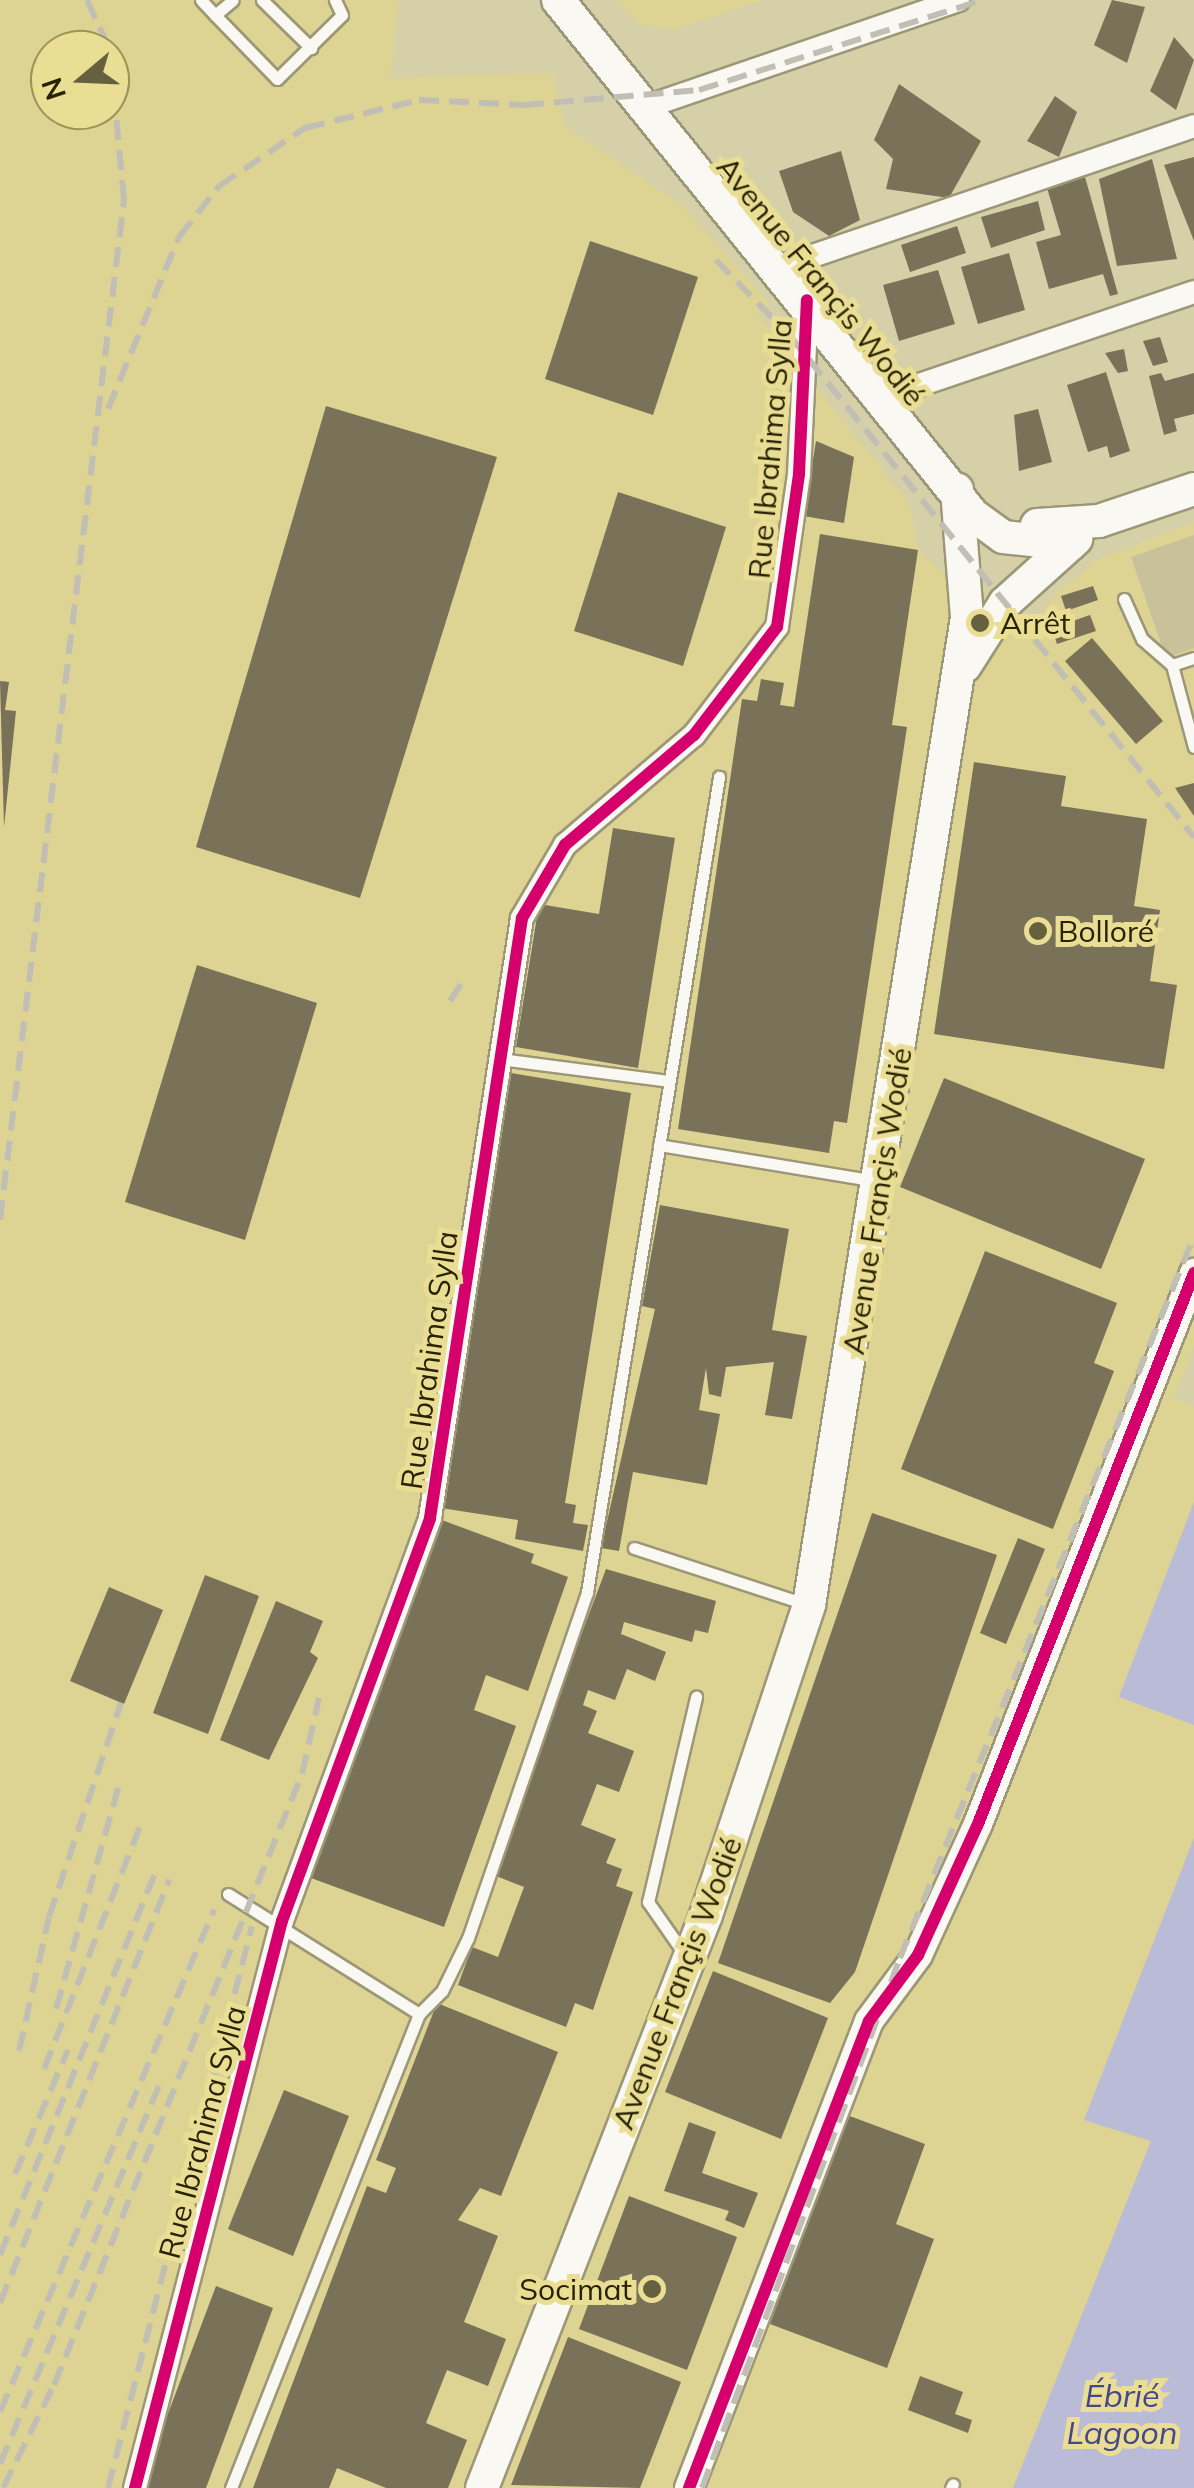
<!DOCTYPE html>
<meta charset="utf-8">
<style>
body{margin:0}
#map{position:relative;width:1194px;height:2488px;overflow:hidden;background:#d6d0a8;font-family:Mulish,sans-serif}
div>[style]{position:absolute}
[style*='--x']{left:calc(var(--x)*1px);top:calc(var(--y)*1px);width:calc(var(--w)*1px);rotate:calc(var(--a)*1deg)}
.built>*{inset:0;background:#ddd393}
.green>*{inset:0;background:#c8c199}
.water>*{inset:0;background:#b9bbd7}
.building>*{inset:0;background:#797258}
.roads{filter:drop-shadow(2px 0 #9c9776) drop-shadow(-2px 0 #9c9776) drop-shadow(0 2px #9c9776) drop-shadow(0 -2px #9c9776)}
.service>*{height:11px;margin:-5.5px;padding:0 5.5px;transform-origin:5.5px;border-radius:5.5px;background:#f9f8f2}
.minor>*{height:22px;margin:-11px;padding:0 11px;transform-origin:11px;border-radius:11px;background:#f9f8f2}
.tertiary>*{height:28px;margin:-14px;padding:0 14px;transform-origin:14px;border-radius:14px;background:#f9f8f2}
.secondary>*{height:32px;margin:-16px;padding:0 16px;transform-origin:16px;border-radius:16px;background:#f9f8f2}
.rail>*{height:6px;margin-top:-3px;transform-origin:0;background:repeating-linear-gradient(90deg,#c1bfb4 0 20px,transparent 0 30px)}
.cycleway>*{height:12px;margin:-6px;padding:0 6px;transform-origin:6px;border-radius:6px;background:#d6006c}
.dots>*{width:28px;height:28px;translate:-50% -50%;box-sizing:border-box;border:5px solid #eadd94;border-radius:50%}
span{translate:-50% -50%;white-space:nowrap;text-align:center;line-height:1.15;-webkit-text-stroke:10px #eadd94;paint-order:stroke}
.street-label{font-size:30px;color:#282304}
.poi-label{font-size:30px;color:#282304}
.left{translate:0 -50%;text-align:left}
.right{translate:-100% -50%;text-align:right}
.water-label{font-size:32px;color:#45478c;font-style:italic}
.north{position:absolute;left:30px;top:30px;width:100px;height:100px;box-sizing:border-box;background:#eadd94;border:2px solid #9c935a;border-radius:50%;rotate:251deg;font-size:28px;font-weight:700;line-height:40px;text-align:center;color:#282304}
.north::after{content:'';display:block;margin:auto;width:35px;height:45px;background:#65603d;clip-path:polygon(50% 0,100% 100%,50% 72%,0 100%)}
</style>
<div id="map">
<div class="built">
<div style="clip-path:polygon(evenodd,0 0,399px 0,390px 78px,553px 73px,565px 126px,683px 206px,770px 304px,757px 313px,909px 503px,918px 550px,1026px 641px,1054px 595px,1097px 560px,1194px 522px,1194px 1347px,1174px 1399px,1194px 1407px,1194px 1502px,1119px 1696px,1194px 1725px,1194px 1838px,1085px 2119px,1151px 2141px,1013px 2488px,0 2488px,0 0,50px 50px,110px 50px,110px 110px,50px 110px,50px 50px)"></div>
<div style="clip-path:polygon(617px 0,764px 0,673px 30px,636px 23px)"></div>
</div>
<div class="green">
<div style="clip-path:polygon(1194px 535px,1194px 648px,1166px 658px,1131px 557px)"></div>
</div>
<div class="water">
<div style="clip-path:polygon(1194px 1502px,1194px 1725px,1119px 1697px)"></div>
<div style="clip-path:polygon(1194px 1838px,1194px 2488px,1013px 2488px,1151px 2141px,1084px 2120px)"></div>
</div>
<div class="building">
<div style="clip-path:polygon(1112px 0,1145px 7px,1127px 63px,1094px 45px)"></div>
<div style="clip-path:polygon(1174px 37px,1194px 60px,1176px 110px,1150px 91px)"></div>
<div style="clip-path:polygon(899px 84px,981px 141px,949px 198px,886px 189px,893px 159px,874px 140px)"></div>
<div style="clip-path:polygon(1055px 96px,1077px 112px,1059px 157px,1027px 141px)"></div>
<div style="clip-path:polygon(841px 151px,860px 220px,829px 236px,793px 212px,779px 171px)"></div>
<div style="clip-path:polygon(1194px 157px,1194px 241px,1164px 165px)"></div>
<div style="clip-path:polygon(1152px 159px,1177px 259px,1117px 266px,1099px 179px)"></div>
<div style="clip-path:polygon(1085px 177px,1118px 294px,1110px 296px,1103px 274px,1049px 289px,1036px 242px,1061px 235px,1047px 188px)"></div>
<div style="clip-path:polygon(1038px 201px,1045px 230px,991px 248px,981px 217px)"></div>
<div style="clip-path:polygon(957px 226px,966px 253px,910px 272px,901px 245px)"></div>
<div style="clip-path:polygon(590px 241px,698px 277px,653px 415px,545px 379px)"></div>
<div style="clip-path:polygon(1009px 253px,1025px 310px,978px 324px,961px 267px)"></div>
<div style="clip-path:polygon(938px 270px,955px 324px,899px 341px,883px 285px)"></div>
<div style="clip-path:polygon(1160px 337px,1168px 362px,1153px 366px,1143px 341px)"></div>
<div style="clip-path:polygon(1124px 349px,1128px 371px,1118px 373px,1105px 353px)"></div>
<div style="clip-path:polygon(1106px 372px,1130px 451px,1110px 458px,1107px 446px,1088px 452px,1067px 385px)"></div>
<div style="clip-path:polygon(1161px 373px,1165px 381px,1194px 373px,1194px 414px,1174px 419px,1177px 431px,1164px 435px,1149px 376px)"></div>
<div style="clip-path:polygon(326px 406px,497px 457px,360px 898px,196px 847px)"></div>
<div style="clip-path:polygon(1038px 409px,1052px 462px,1019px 471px,1014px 415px)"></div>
<div style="clip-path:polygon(816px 441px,854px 457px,844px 523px,804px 516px)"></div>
<div style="clip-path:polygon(618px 492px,726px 527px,683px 666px,574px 631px)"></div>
<div style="clip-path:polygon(820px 534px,918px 550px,892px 725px,907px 727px,847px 1123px,834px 1121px,829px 1153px,678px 1129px,742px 699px,757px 701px,761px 679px,784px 683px,780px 705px,794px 707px)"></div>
<div style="clip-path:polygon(1093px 586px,1098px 600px,1066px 611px,1061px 596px)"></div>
<div style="clip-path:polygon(1090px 615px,1096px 631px,1057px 644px,1052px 628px)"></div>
<div style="clip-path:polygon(1092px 638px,1163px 721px,1136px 744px,1065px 661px)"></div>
<div style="clip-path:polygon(0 681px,9px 682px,5px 710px,16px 711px,4px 827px)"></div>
<div style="clip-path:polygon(974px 762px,1066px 776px,1061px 806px,1147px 819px,1134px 906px,1160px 910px,1150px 981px,1177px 985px,1164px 1069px,934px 1034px)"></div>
<div style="clip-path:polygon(1194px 783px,1194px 816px,1175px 788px)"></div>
<div style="clip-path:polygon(613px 828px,675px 838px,638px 1068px,516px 1047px,539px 904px,599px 914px)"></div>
<div style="clip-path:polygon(197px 965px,317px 1003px,245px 1240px,125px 1202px)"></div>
<div style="clip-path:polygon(511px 1073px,631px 1093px,565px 1503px,576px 1505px,573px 1523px,588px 1525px,583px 1551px,515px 1539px,518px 1520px,441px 1508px)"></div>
<div style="clip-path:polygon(944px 1078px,1145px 1159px,1101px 1269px,900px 1187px)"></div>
<div style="clip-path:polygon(660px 1205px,789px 1229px,772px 1330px,807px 1336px,792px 1419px,765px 1415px,774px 1362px,726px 1367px,721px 1397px,709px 1394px,706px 1368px,699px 1410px,720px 1414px,707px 1485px,633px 1472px,619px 1551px,601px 1548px,655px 1309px,642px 1306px)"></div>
<div style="clip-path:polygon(985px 1251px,1117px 1303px,1094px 1363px,1114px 1371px,1053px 1529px,901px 1469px)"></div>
<div style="clip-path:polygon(872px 1513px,997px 1555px,855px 1972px,830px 2003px,718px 1963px)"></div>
<div style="clip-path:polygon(439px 1519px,534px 1554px,531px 1563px,568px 1577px,528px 1691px,486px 1675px,474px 1710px,516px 1726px,444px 1927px,311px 1878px)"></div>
<div style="clip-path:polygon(1018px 1538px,1045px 1549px,1006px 1644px,980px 1633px)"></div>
<div style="clip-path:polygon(606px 1569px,716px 1601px,708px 1633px,695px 1630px,692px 1642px,624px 1622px,621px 1634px,666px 1652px,655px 1681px,627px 1669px,615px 1700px,588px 1690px,583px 1705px,597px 1711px,588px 1733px,634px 1751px,619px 1792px,597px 1784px,581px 1825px,616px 1839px,606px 1863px,622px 1869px,616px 1886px,633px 1892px,593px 2010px,575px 2003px,566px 2027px,458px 1985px,472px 1947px,498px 1957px,524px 1887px,491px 1874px)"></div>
<div style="clip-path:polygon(205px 1575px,259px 1596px,208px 1734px,153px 1713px)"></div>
<div style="clip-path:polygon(109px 1587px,163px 1610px,124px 1704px,70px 1681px)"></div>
<div style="clip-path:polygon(276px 1601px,323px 1621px,310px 1652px,318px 1658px,269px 1760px,220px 1740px)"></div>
<div style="clip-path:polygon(713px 1971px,828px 2018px,781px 2139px,665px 2092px)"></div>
<div style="clip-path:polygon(437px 2003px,558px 2052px,501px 2196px,480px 2188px,458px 2220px,498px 2236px,464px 2322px,506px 2339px,488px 2386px,447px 2370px,426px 2423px,467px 2440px,448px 2488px,386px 2488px,337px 2468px,329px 2488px,253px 2488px,367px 2186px,386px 2193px,396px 2168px,376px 2160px)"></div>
<div style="clip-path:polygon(284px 2090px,349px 2116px,293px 2256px,228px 2229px)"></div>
<div style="clip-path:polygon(847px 2115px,925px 2144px,896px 2224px,934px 2239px,887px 2368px,770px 2324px)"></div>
<div style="clip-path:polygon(689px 2122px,716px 2132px,702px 2173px,758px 2193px,744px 2228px,725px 2220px,729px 2211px,664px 2191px)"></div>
<div style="clip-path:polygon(629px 2196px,737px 2237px,687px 2370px,579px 2329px)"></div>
<div style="clip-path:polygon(216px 2286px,273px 2308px,206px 2488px,140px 2488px)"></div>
<div style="clip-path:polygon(568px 2337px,681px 2382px,640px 2488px,511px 2485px)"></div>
<div style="clip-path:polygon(920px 2376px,963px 2392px,955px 2414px,972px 2420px,968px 2433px,908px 2410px)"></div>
</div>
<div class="roads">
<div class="service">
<div style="--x:201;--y:0;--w:21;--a:47"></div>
<div style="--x:215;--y:15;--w:23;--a:-40"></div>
<div style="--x:262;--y:0;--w:69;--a:44.4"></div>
<div style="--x:215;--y:15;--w:89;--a:45.9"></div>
<div style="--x:277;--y:79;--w:91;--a:-44.6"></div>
<div style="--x:342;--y:15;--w:17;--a:-115"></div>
<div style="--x:1124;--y:599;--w:44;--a:65.8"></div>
<div style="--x:1142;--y:639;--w:40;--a:41"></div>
<div style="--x:1172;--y:665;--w:85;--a:75"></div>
<div style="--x:1172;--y:665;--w:23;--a:-18"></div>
<div style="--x:500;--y:1059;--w:170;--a:7.4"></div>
<div style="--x:659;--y:1145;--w:220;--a:9.4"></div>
<div style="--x:634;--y:1548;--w:180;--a:18.1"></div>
<div style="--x:228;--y:1894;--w:226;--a:32.1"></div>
<div style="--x:685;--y:1955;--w:65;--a:-124.9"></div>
<div style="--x:648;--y:1902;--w:211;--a:-76.8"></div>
<div style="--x:231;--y:2488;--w:510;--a:-68.37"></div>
<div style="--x:419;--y:2014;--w:33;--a:-45"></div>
<div style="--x:442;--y:1991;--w:59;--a:-63.9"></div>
<div style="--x:468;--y:1938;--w:366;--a:-71"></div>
<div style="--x:587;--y:1592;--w:826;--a:-80.8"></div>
<div style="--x:951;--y:2488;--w:4;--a:-63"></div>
</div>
<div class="minor">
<div style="--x:646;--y:107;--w:330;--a:-18.9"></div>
<div style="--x:780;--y:267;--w:437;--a:-18.8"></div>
<div style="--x:884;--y:397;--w:327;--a:-18.7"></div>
<div style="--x:135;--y:2488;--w:586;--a:-75.47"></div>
<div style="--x:282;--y:1921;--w:429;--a:-69.8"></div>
<div style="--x:430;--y:1518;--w:607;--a:-81.28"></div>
<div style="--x:522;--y:918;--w:85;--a:-59.5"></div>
<div style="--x:565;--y:845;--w:170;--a:-40.5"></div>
<div style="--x:694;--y:735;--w:136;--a:-52.5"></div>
<div style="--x:777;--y:627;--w:155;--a:-81.8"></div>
<div style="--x:799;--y:474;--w:170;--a:-87.3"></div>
</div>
<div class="tertiary">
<div style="--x:689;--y:2488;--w:500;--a:-68.92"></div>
<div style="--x:869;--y:2021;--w:82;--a:-53.4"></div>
<div style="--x:918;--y:1955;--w:144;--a:-65.4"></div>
<div style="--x:978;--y:1824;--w:592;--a:-68.59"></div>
</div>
<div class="secondary">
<div style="--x:558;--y:0;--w:661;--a:51.14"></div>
<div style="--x:973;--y:515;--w:37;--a:36"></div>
<div style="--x:1003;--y:537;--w:68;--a:5.9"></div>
<div style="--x:1037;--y:525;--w:62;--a:-3.7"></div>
<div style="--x:1099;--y:521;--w:100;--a:-18.6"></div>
<div style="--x:965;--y:666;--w:75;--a:-57.6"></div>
<div style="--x:1005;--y:603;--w:96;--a:-42"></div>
<div style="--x:482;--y:2488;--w:615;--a:-68.65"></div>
<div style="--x:706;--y:1915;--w:327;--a:-71.6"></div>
<div style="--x:809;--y:1605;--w:1001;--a:-80.91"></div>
<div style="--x:967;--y:617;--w:128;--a:-94.5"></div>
</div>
</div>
<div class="rail">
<div style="--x:87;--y:0;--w:55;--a:65.3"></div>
<div style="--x:716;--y:260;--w:106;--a:45.8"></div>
<div style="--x:790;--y:336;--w:644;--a:51.12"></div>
<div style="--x:108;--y:409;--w:186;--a:-67.6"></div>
<div style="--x:179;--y:237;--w:65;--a:-51.9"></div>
<div style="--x:219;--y:186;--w:104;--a:-34"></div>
<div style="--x:305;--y:128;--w:117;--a:-13.8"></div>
<div style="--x:419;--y:100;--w:105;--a:2.7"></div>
<div style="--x:524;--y:105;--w:176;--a:-4.9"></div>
<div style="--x:699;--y:90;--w:297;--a:-17.6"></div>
<div style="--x:450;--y:1001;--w:30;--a:-57"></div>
<div style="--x:0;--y:1220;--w:1028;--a:-83.07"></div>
<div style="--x:124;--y:200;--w:149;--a:-95.4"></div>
<div style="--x:56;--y:2009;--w:230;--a:-74.3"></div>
<div style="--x:19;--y:2051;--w:137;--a:-77.4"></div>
<div style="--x:49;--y:1917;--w:226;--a:-71.4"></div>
<div style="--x:44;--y:2069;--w:260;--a:-68.4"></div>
<div style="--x:15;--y:2174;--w:135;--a:-66.9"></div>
<div style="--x:0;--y:2255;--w:420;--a:-67.9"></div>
<div style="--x:0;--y:2303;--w:456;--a:-68.2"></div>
<div style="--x:0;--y:2412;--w:546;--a:-66.91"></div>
<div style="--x:0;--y:2464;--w:410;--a:-67.2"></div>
<div style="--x:3;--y:2488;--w:115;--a:-63.7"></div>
<div style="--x:54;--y:2385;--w:659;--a:-67.91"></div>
<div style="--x:302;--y:1774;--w:78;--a:-77.4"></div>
<div style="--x:108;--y:2488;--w:580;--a:-75.63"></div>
<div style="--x:702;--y:2488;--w:566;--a:-69.52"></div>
<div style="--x:900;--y:1958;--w:780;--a:-67.84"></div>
</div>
<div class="cycleway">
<div style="--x:135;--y:2488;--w:586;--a:-75.47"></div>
<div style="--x:282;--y:1921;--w:429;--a:-69.8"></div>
<div style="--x:430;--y:1518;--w:607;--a:-81.28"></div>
<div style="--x:522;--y:918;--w:85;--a:-59.5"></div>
<div style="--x:565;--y:845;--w:170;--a:-40.5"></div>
<div style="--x:694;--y:735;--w:136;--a:-52.5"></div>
<div style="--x:777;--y:627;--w:155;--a:-81.8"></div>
<div style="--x:799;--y:474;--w:174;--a:-87.4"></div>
<div style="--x:689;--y:2488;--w:500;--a:-68.92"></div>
<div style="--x:869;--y:2021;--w:82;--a:-53.4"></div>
<div style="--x:918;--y:1955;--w:144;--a:-65.4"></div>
<div style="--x:978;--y:1824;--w:592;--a:-68.59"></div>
</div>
<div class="dots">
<div style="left:980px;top:623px;background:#65603d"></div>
<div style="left:1038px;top:931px;background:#65603d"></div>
<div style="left:652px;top:2289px;background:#65603d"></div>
</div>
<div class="street-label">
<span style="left:821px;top:281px;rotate:51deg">Avenue Françis Wodié</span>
<span style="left:770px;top:449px;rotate:-85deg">Rue Ibrahima Sylla</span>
<span style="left:877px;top:1201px;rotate:-81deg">Avenue Françis Wodié</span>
<span style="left:429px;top:1360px;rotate:-82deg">Rue Ibrahima Sylla</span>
<span style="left:677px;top:1983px;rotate:-69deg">Avenue Françis Wodié</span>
<span style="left:202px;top:2132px;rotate:-75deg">Rue Ibrahima Sylla</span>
</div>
<div class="poi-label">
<span class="left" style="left:1000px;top:623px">Arrêt</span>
<span class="left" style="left:1058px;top:931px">Bolloré</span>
<span class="right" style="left:632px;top:2289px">Socimat</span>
</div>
<div class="water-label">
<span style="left:1122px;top:2414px">Ébrié<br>Lagoon</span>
</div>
<div class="north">N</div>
</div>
